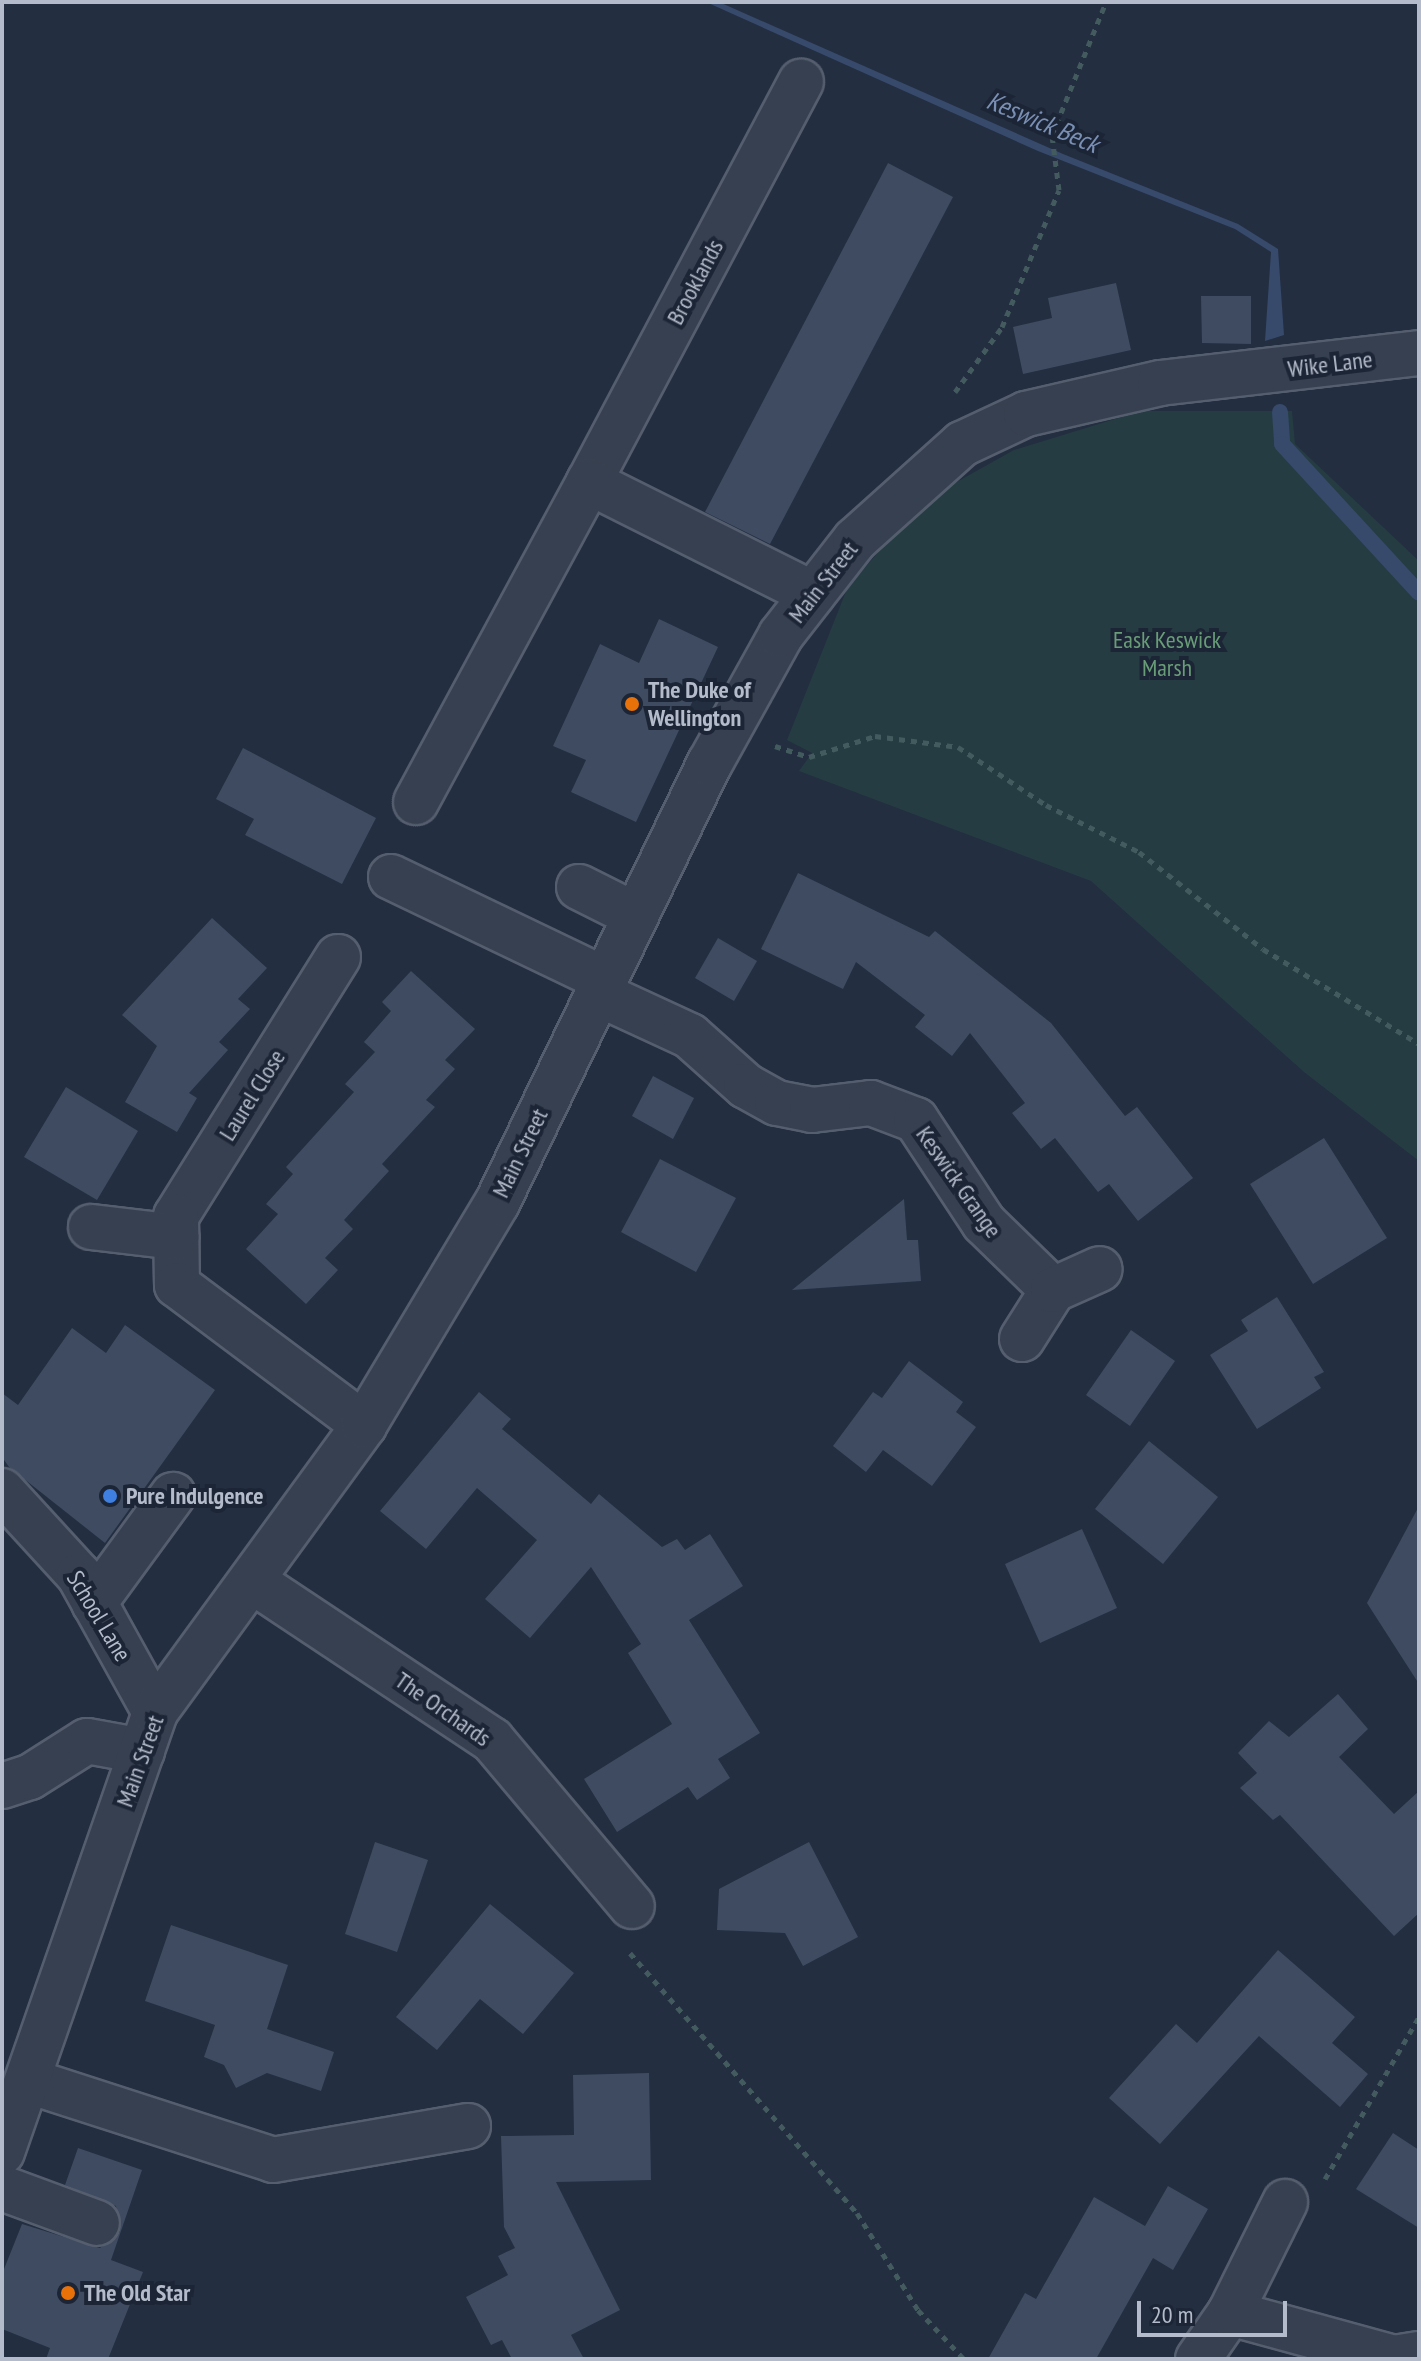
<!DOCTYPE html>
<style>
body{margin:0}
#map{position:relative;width:1421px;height:2361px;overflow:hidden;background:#232e41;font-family:"PT Sans Narrow",sans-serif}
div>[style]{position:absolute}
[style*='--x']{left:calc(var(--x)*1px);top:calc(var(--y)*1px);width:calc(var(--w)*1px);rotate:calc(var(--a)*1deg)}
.green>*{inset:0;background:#253d42}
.water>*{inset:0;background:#374a6b}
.stream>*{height:16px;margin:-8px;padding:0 8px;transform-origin:8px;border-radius:8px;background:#374a6b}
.building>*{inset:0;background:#3f4b61}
.path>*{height:5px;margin-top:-2.5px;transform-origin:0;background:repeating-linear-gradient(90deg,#435a5e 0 6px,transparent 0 12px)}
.roads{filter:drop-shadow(2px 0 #555e6e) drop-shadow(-2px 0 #555e6e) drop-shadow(0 2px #555e6e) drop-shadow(0 -2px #555e6e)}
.minor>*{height:44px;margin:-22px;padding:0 22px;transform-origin:22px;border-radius:22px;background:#374050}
.dots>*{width:22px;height:22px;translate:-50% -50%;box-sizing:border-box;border:4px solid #1c2535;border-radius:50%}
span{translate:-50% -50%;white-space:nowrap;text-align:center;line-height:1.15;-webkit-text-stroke:8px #1c2535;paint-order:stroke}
.street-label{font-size:24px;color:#b4bccb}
.park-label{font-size:24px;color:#699d78}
.poi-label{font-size:24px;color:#b4bccb;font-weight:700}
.left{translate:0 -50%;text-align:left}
.water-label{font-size:26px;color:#7a8fb4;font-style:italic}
.frame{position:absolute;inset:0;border:4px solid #b4bccb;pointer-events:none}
.scale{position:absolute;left:1137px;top:2301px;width:150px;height:36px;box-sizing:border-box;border:4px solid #b4bccb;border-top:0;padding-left:10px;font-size:24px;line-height:28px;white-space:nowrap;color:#b4bccb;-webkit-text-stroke:6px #1c2535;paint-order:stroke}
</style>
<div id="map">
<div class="green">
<div style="clip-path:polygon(1141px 411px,1292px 411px,1295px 444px,1419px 561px,1419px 1161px,1304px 1072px,1091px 881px,799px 771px,812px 753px,787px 740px,847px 589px,885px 544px,946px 488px,1014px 450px)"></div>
</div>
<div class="water">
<div style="clip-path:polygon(706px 2px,719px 2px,1063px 154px,1238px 224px,1278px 249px,1284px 335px,1265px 341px,1271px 252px,1235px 229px,1038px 151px)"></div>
</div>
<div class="stream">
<div style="--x:1280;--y:412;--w:32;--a:86"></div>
<div style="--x:1282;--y:444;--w:202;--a:47.4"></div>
</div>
<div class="building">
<div style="clip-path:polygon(888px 163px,953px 197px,770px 544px,705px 512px)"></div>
<div style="clip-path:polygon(1116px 283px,1131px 350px,1023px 374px,1013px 327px,1052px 318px,1048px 298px)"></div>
<div style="clip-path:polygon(1201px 296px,1251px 296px,1251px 344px,1202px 343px)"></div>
<div style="clip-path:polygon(659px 619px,718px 647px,636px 822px,571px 792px,586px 760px,553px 746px,600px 644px,639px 663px)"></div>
<div style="clip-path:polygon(243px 748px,376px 818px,342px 884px,245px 835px,254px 819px,216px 799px)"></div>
<div style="clip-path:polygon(798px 873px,929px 937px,935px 931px,1051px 1023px,1125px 1116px,1137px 1107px,1193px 1178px,1138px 1221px,1109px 1184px,1098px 1192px,1055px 1138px,1041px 1149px,1012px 1113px,1025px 1103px,970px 1033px,952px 1056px,915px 1027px,925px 1015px,856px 962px,843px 989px,761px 949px)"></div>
<div style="clip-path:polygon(212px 918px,267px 968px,238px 999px,250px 1009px,219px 1042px,228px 1050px,189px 1093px,197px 1098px,177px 1132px,125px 1102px,157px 1046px,122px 1015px)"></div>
<div style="clip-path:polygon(718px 938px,757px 961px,734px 1001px,695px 978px)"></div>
<div style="clip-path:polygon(411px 971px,475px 1029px,445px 1060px,455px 1069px,426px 1100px,435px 1107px,382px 1164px,389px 1171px,344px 1220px,353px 1229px,325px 1258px,338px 1270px,306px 1304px,246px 1249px,278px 1214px,266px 1204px,293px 1174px,286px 1167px,354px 1092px,345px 1084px,375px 1052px,364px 1042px,391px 1011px,382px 1002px)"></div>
<div style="clip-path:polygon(653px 1076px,694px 1098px,673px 1139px,632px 1116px)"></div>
<div style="clip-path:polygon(66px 1087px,138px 1131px,97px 1200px,24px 1157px)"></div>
<div style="clip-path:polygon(1324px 1138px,1387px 1238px,1313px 1284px,1250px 1184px)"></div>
<div style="clip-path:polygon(660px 1159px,736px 1198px,696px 1272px,621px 1232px)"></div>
<div style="clip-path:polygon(904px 1199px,907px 1240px,918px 1240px,921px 1281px,792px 1290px)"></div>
<div style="clip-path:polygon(1277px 1297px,1324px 1372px,1314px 1377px,1321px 1388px,1257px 1429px,1210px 1355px,1248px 1331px,1241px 1320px)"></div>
<div style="clip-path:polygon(125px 1325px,215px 1390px,105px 1543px,9px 1467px,2px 1457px,2px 1393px,18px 1405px,72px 1328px,106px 1353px)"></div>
<div style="clip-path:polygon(1131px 1330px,1175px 1361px,1130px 1426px,1086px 1395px)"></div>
<div style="clip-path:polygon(909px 1361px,963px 1402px,956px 1412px,976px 1427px,932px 1486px,883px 1450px,866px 1472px,833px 1446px,873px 1392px,882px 1398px)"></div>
<div style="clip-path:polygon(479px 1392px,511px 1419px,502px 1429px,591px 1504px,599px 1494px,662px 1547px,677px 1539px,685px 1550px,710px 1534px,743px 1586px,689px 1620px,760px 1733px,718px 1759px,730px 1778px,697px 1800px,688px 1787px,617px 1832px,584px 1779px,672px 1724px,628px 1653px,641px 1644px,591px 1567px,530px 1638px,485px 1599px,537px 1540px,477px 1488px,426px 1549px,380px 1511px)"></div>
<div style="clip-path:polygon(1149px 1441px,1218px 1497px,1163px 1564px,1095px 1509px)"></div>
<div style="clip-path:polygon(1419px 1506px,1419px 1684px,1367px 1603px)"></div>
<div style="clip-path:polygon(1082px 1529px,1117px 1608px,1040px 1643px,1005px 1564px)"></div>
<div style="clip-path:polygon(1338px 1694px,1368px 1729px,1339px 1757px,1394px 1814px,1419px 1791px,1419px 1913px,1394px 1936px,1280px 1815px,1273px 1820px,1240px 1788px,1257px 1773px,1238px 1753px,1269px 1721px,1289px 1737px)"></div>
<div style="clip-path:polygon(375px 1842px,428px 1860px,397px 1952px,345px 1934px)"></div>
<div style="clip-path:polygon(809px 1842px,858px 1937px,803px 1966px,785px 1933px,717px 1930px,719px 1889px)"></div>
<div style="clip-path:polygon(490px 1904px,574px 1973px,523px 2034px,480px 1999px,437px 2050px,396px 2017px)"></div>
<div style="clip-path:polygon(171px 1925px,288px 1965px,267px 2029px,334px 2052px,321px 2091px,267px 2073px,236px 2088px,224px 2065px,204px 2057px,215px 2025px,145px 2001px)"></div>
<div style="clip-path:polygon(1278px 1950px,1355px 2017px,1332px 2043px,1368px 2074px,1340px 2107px,1259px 2036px,1160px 2144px,1109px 2098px,1176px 2024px,1197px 2043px)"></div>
<div style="clip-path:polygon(649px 2073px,651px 2180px,556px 2182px,620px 2310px,571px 2335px,584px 2359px,512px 2359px,502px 2340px,491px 2345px,466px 2297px,508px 2275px,498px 2256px,515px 2248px,504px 2227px,501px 2136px,574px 2135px,573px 2075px)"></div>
<div style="clip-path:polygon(1393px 2133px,1419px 2150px,1419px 2228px,1356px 2189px)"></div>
<div style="clip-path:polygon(78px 2148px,142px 2170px,111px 2260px,143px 2272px,108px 2359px,46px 2359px,50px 2348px,2px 2329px,2px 2274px,22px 2224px,100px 2248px,120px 2232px,116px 2206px,65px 2185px)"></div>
<div style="clip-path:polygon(1168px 2186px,1208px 2209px,1173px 2270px,1153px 2258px,1096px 2359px,988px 2359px,1025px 2293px,1036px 2299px,1094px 2197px,1145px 2226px)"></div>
</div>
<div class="path">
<div style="--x:955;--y:392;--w:80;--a:-54.1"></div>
<div style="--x:1002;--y:327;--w:148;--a:-67.4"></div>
<div style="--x:1059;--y:190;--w:55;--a:-97.3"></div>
<div style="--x:1052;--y:135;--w:144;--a:-67.9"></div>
<div style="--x:775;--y:746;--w:36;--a:18"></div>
<div style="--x:809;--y:757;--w:69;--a:-17.7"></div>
<div style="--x:875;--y:736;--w:84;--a:7.5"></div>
<div style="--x:958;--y:747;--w:105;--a:33.4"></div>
<div style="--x:1046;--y:805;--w:104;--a:26.8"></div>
<div style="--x:1139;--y:852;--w:157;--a:38"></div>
<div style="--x:1263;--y:949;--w:183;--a:31.3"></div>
<div style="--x:630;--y:1953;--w:345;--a:48.9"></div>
<div style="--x:857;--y:2213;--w:115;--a:57.8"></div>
<div style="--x:918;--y:2310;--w:67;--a:46.8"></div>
<div style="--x:1325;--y:2179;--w:187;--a:-59.9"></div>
</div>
<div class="roads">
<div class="minor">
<div style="--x:589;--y:482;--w:453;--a:-62.1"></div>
<div style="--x:416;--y:802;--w:364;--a:-61.6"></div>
<div style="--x:589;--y:482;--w:250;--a:26.6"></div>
<div style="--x:391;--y:877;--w:236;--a:25.6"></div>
<div style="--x:579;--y:887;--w:63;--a:26.6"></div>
<div style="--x:338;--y:957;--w:305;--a:122"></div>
<div style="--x:176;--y:1216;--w:69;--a:89.2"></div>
<div style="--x:177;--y:1285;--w:234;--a:36.8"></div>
<div style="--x:597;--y:993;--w:102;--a:24.8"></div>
<div style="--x:690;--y:1036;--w:75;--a:41.8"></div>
<div style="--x:746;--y:1086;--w:35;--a:29"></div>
<div style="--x:777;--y:1103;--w:36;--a:11"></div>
<div style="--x:812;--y:1110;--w:59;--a:-6.8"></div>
<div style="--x:871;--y:1103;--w:48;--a:20.7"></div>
<div style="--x:916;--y:1120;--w:123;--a:56.6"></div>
<div style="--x:984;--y:1223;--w:96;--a:44.2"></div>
<div style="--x:91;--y:1227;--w:86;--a:6.7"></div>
<div style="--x:1022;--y:1339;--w:58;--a:-57.7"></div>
<div style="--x:1053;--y:1290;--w:51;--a:-24.1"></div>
<div style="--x:2;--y:1491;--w:114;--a:47.5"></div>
<div style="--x:79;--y:1575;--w:157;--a:61"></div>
<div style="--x:254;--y:1582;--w:286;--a:33.6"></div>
<div style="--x:492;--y:1740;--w:217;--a:49.9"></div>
<div style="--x:94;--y:1603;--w:134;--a:-53.8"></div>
<div style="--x:2;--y:1786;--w:29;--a:-18"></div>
<div style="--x:30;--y:1777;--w:67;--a:-32.3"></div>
<div style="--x:87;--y:1741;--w:56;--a:10.3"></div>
<div style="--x:29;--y:2081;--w:256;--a:17.9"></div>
<div style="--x:273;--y:2160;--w:198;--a:-9.9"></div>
<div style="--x:2;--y:2152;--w:466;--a:-70.8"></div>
<div style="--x:155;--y:1712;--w:355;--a:-53.9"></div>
<div style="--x:364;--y:1425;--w:259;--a:-59.1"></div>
<div style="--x:497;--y:1203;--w:489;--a:-64.2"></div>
<div style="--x:710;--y:763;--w:146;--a:-61"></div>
<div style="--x:781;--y:635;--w:120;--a:-52.1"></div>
<div style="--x:855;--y:540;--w:144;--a:-41.9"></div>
<div style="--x:962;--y:444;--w:71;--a:-25.1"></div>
<div style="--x:1026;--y:414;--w:138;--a:-13"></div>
<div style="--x:1160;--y:383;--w:261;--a:-6.6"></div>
<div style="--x:2;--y:2188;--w:101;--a:20.2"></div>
<div style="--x:1230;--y:2313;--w:170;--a:15.3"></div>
<div style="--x:1394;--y:2358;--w:25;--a:-9"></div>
<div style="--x:1198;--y:2359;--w:56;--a:-55.2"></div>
<div style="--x:1230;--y:2313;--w:124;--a:-63.6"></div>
</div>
</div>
<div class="dots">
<div style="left:632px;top:704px;background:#e8710a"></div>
<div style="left:110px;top:1496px;background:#3f7fe0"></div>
<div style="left:68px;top:2293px;background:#e8710a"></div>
</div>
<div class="street-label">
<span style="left:695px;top:282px;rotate:-62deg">Brooklands</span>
<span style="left:1330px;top:364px;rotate:-7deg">Wike Lane</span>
<span style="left:823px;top:582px;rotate:-52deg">Main Street</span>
<span style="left:252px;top:1095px;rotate:-58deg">Laurel Close</span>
<span style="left:520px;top:1153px;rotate:-64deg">Main Street</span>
<span style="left:959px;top:1182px;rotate:55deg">Keswick Grange</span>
<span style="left:99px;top:1616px;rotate:59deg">School Lane</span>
<span style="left:443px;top:1709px;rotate:35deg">The Orchards</span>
<span style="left:140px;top:1761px;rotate:-70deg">Main Street</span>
</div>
<div class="park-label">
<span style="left:1167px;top:654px">Eask Keswick<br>Marsh</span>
</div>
<div class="poi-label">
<span class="left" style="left:648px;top:704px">The Duke of<br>Wellington</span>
<span class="left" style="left:126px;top:1496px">Pure Indulgence</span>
<span class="left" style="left:84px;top:2293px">The Old Star</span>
</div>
<div class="water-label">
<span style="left:1043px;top:122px;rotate:23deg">Keswick Beck</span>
</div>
<div class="frame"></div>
<div class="scale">20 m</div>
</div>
